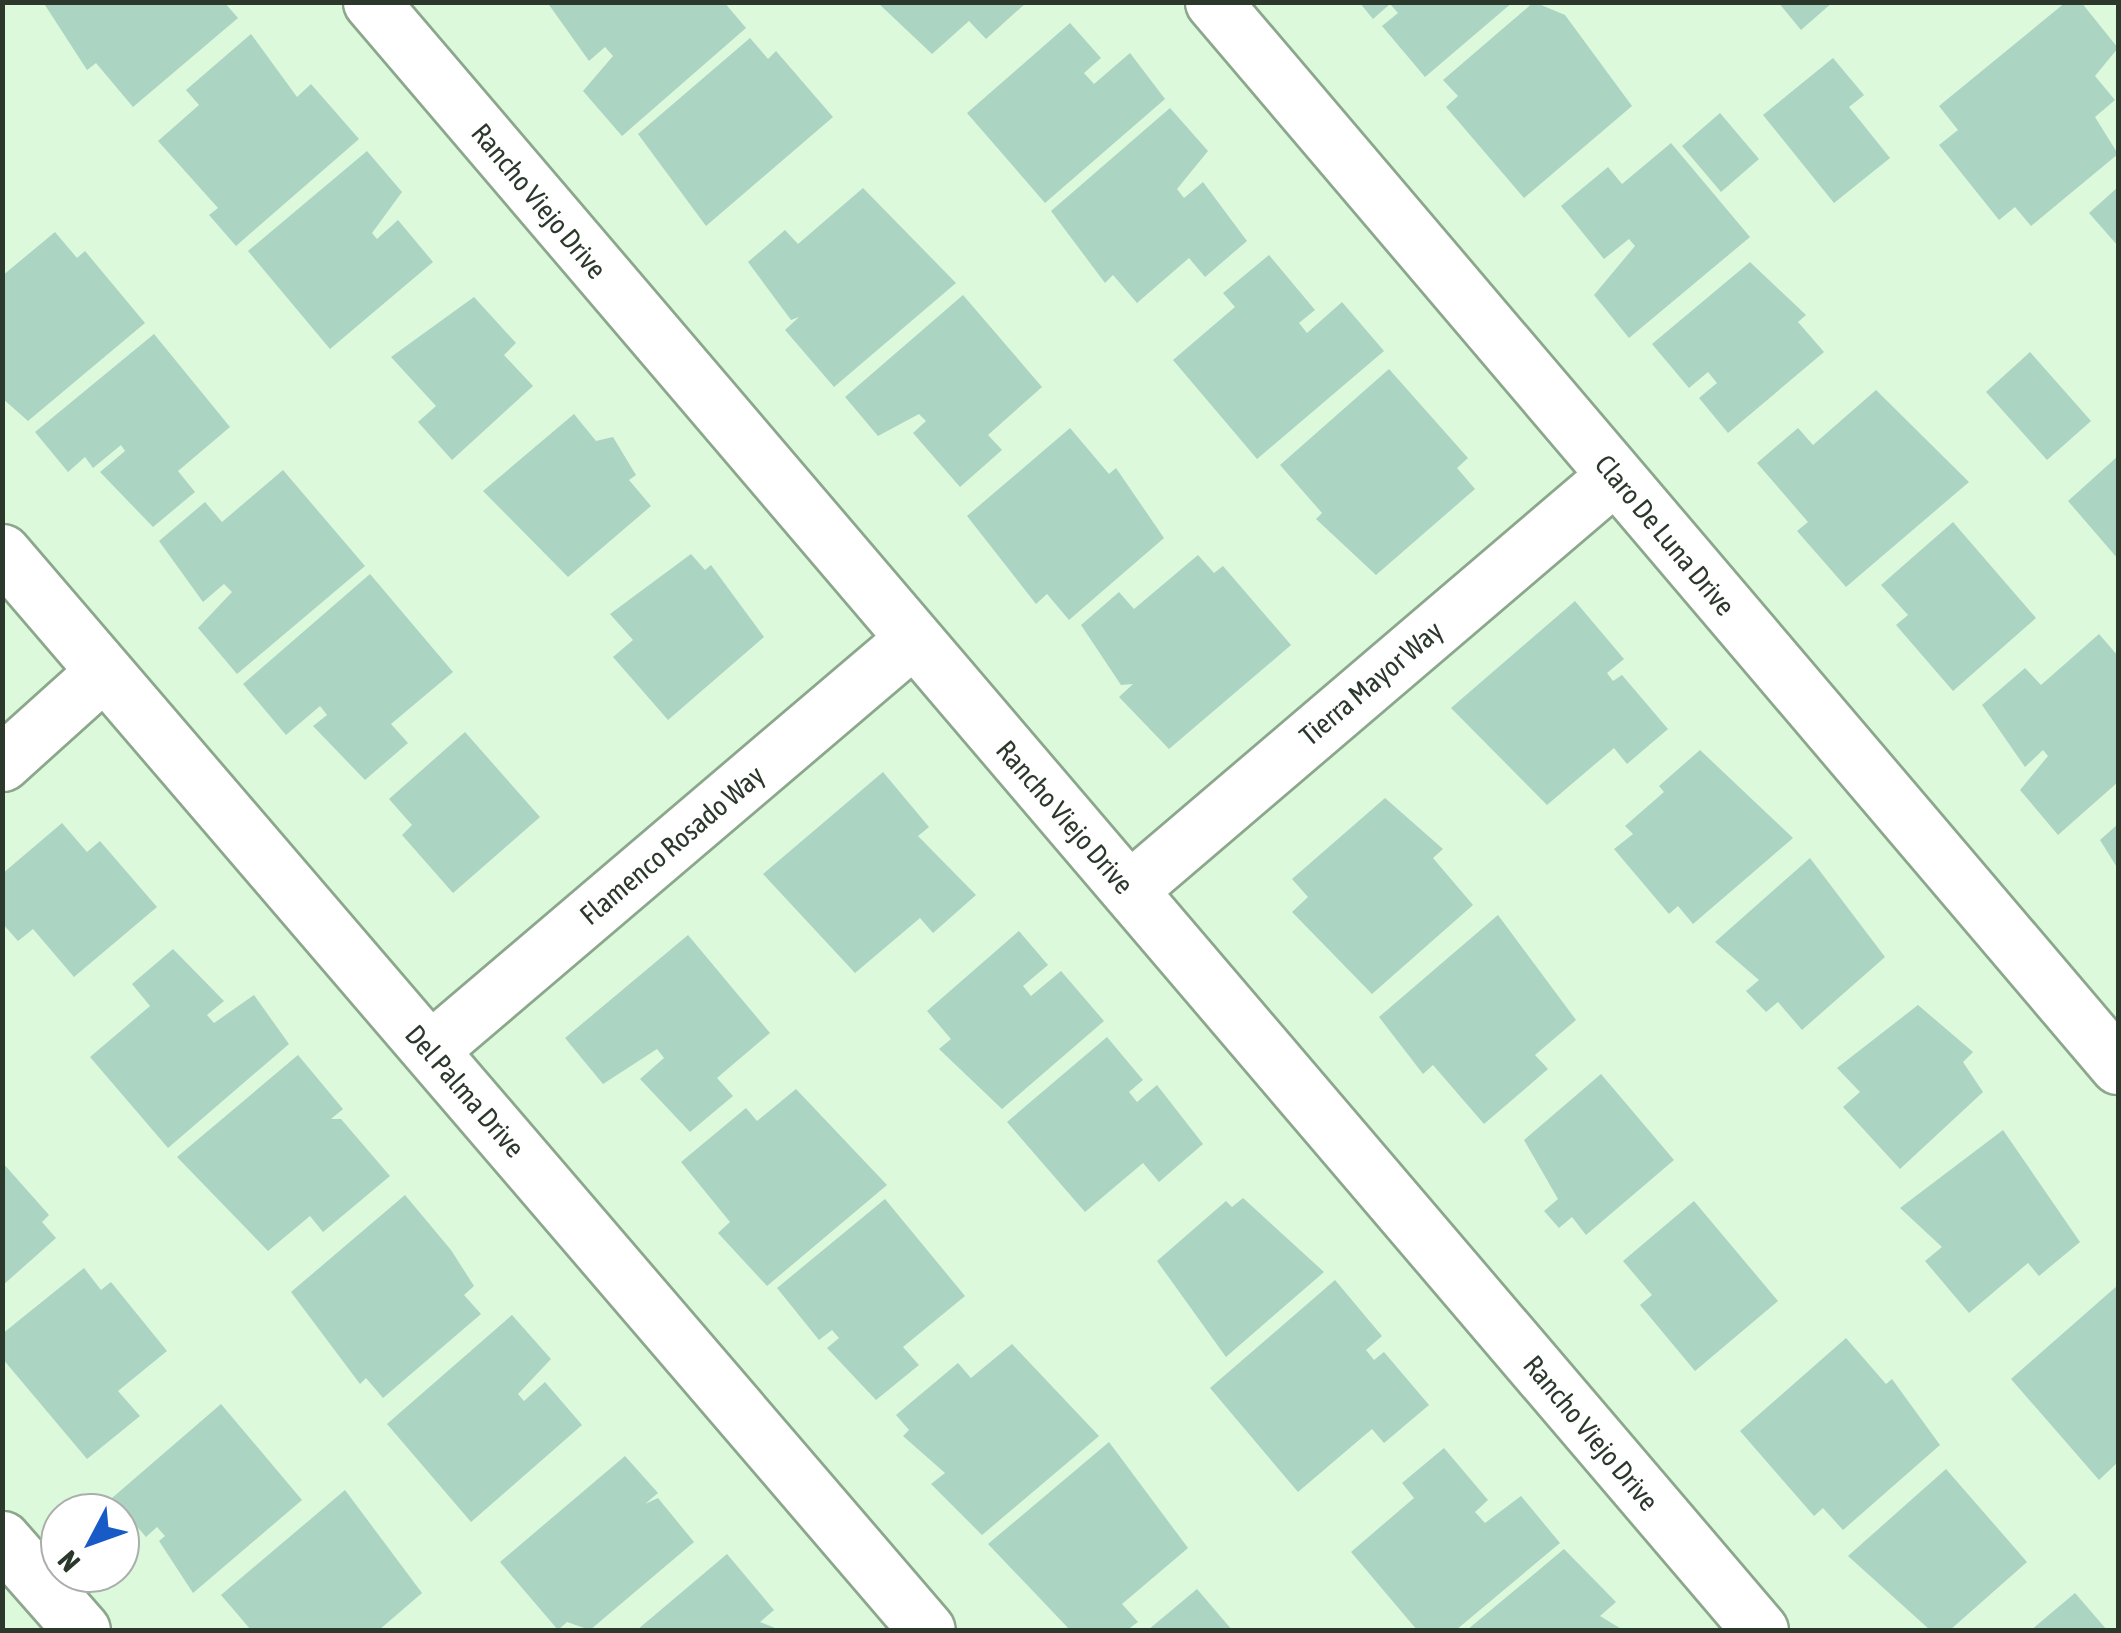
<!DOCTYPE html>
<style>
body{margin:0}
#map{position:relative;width:2121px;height:1633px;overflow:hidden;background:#dcf9dc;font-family:"Asap Condensed",sans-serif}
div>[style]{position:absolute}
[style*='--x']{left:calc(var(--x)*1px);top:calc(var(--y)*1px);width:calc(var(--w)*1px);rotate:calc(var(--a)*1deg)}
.building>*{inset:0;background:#abd4c3}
.roads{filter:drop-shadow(2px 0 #8ca78c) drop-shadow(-2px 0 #8ca78c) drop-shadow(0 2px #8ca78c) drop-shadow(0 -2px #8ca78c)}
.minor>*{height:55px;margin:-27.5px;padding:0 27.5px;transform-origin:27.5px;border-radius:27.5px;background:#fff}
span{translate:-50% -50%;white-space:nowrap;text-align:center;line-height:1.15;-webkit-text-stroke:10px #fff;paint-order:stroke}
.street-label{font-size:28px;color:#2d382d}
.frame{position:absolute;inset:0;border:5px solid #2d382d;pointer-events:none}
.north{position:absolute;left:40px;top:1493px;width:100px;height:100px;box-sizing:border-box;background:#fff;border:2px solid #abafab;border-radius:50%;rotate:229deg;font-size:28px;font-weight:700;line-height:40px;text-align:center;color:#2d382d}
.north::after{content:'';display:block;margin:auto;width:35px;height:45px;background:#195bc6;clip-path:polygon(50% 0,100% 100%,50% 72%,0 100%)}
</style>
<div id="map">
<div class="building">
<div style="clip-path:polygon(43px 2px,224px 2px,238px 18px,133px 107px,96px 63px,87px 70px)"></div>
<div style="clip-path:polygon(547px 2px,724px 2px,746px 28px,622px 136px,583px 91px,613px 56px,605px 47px,589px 61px)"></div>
<div style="clip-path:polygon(877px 2px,1027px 2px,986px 39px,969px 21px,932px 54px)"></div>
<div style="clip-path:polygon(1359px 2px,1513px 2px,1425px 77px,1382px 26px,1398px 13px,1390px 4px,1373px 19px)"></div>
<div style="clip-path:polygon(1534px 2px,1565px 15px,1632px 106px,1524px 198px,1446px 107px,1458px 96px,1443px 80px)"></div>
<div style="clip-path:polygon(1778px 2px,1833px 2px,1801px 30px)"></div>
<div style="clip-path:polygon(2066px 2px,2081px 2px,2118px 48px,2095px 76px,2115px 100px,2095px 117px,2118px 154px,2031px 226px,2015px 207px,1999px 220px,1939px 145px,1958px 130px,1939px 106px)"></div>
<div style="clip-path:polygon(1070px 23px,1101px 58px,1084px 73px,1094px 84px,1130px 53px,1165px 99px,1045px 203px,967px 113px)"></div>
<div style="clip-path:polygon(251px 34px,297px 97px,311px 84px,359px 139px,236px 246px,209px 215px,218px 208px,158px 141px,199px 105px,186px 90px)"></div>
<div style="clip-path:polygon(750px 38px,768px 59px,776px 51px,833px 117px,706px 226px,638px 134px)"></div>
<div style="clip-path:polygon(1833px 58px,1864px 95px,1849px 107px,1890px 158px,1834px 203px,1763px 115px)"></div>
<div style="clip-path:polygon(1170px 108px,1208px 151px,1177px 189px,1184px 198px,1203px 182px,1247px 241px,1205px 277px,1189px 258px,1137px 303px,1113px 275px,1105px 283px,1051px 211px)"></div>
<div style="clip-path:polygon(1720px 113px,1759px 159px,1721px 192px,1682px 146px)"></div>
<div style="clip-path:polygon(1671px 143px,1750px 237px,1629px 338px,1594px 295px,1635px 246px,1629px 239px,1604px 259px,1561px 206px,1608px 167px,1622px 184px)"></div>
<div style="clip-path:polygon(367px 151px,402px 192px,372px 233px,377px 239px,398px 220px,433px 262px,330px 349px,248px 251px)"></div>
<div style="clip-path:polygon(2118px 187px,2118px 246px,2089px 213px)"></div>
<div style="clip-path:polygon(863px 188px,956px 283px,834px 387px,785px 330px,799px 317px,791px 320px,748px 262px,785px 230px,798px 244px)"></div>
<div style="clip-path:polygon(55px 232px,77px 258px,85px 251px,145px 323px,28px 421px,2px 398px,2px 276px)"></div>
<div style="clip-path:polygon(1269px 255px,1315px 310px,1299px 323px,1307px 333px,1342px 302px,1384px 351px,1257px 459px,1173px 360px,1235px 307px,1223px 293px)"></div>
<div style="clip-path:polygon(1750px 262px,1806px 315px,1798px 322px,1824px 352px,1728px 433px,1699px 398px,1717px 383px,1708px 372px,1689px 388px,1652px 344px)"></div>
<div style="clip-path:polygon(963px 295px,1042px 387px,988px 435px,1002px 450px,960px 487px,913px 433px,926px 421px,919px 414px,878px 436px,845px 397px)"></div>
<div style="clip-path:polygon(474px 297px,516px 343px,504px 355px,533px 386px,452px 460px,418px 422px,436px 406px,391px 357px)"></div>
<div style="clip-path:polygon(154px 334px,230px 427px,178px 471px,195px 492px,153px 527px,100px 472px,125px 451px,121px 445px,93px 468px,85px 457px,68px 472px,35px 432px)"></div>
<div style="clip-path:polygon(2030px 352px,2091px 421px,2047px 460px,1986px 392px)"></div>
<div style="clip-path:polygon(1389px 369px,1468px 458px,1457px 468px,1475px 489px,1376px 575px,1316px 519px,1322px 513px,1280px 465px)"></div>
<div style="clip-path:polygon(1876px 390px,1969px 482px,1846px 587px,1797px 531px,1808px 522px,1757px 463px,1798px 428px,1813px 445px)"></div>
<div style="clip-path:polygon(574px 414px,596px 441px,613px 437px,636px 475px,629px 480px,651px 506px,568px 577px,483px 491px)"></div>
<div style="clip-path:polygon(1070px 428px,1109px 474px,1116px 468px,1164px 538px,1069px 620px,1047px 594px,1036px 604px,967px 516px)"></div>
<div style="clip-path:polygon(2118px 456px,2118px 559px,2068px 501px)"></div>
<div style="clip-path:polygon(283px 470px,365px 566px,237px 674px,198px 628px,232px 592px,224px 584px,203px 602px,159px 541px,205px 502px,222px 522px)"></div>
<div style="clip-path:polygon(1953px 522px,2036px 618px,1953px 691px,1896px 625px,1908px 615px,1881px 585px)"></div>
<div style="clip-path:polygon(691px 554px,705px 570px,711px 565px,764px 637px,668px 720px,613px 657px,633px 640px,610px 614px)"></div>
<div style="clip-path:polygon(1198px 555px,1214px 573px,1223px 566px,1291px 645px,1169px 749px,1119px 697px,1133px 684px,1121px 685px,1081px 625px,1119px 592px,1134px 609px)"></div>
<div style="clip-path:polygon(370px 574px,453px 672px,391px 724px,408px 743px,365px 780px,313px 726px,327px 715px,320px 706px,286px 735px,243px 684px)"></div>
<div style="clip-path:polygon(1575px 601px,1624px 659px,1607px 673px,1613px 681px,1622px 675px,1668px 729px,1627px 764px,1614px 748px,1547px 805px,1451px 708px)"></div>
<div style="clip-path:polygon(2099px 634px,2118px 656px,2118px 782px,2058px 835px,2020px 790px,2048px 756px,2043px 750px,2025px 767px,1982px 705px,2025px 668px,2041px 685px)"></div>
<div style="clip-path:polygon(465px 732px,540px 817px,453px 893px,402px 835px,412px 825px,389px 799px)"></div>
<div style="clip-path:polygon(1700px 750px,1793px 838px,1693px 924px,1678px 906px,1669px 914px,1614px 849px,1633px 834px,1625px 826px,1664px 792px,1659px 786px)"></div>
<div style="clip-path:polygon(883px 772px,929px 827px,918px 836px,976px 895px,933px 933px,920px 918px,855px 973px,763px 874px)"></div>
<div style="clip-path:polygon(1385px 798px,1443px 849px,1433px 858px,1473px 905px,1372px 994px,1292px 912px,1308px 897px,1292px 879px)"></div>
<div style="clip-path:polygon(62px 823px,87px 852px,100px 841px,157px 907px,74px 977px,33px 929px,18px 941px,2px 923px,2px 874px)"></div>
<div style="clip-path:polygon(2118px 824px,2118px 869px,2100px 840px)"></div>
<div style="clip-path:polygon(1810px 858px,1885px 957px,1802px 1030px,1778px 1002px,1766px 1012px,1746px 991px,1759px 980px,1715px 942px)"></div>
<div style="clip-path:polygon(1498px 915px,1576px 1020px,1535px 1055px,1548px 1069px,1484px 1124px,1433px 1065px,1423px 1074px,1379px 1017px)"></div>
<div style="clip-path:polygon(1019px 931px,1048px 965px,1023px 986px,1031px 996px,1061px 971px,1104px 1021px,1002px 1109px,939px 1049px,951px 1039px,927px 1011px)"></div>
<div style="clip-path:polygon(688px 935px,770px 1033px,717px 1078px,733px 1096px,690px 1132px,640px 1079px,664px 1058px,657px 1049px,603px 1084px,565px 1038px)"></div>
<div style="clip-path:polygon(173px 949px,224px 1001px,207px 1015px,214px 1023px,254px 995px,289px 1044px,168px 1148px,90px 1057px,150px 1006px,132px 984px)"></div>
<div style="clip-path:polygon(1918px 1005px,1973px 1052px,1963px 1062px,1983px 1092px,1900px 1169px,1843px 1107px,1860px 1092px,1837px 1068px)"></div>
<div style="clip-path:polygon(1107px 1037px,1143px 1080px,1129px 1092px,1137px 1102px,1157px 1085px,1203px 1144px,1159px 1182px,1143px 1163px,1085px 1212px,1007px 1122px)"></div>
<div style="clip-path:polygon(298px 1055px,343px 1109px,331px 1119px,341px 1119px,390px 1176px,323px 1232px,310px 1216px,268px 1251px,177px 1157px)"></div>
<div style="clip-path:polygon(1601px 1074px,1674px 1160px,1586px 1235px,1572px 1217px,1559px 1228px,1544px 1211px,1558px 1199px,1524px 1140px)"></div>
<div style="clip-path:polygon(796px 1089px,887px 1185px,767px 1286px,718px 1233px,730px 1222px,681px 1162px,746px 1108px,757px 1121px)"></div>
<div style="clip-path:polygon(2003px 1130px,2080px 1242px,2039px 1276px,2028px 1263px,1969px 1313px,1925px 1261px,1942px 1247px,1900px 1208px)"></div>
<div style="clip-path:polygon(2px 1162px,49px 1215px,42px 1222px,56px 1238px,2px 1286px)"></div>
<div style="clip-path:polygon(405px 1195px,451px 1250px,474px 1286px,464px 1295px,481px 1314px,383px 1398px,366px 1378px,360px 1384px,291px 1292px)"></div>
<div style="clip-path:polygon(1243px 1198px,1324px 1272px,1226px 1357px,1157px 1261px,1226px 1201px,1232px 1207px)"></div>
<div style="clip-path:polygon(885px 1199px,965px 1296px,903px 1347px,919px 1365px,876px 1400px,827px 1348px,839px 1338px,832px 1330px,819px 1340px,777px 1288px)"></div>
<div style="clip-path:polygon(1694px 1201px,1778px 1301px,1695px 1371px,1640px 1305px,1652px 1295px,1623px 1261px)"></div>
<div style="clip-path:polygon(84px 1268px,101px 1290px,111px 1282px,167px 1351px,118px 1391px,140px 1416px,87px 1459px,2px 1358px,2px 1334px)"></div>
<div style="clip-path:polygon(1335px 1280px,1382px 1336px,1366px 1350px,1374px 1360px,1384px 1352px,1429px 1405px,1384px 1443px,1372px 1429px,1298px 1492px,1210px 1388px)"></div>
<div style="clip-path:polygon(2118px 1285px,2118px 1462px,2099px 1480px,2011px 1379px)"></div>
<div style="clip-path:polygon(512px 1315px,551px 1359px,518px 1394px,524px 1401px,545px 1382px,582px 1425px,471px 1522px,387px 1424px)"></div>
<div style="clip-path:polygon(1846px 1338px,1886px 1384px,1892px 1379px,1940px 1445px,1843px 1530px,1823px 1508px,1814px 1516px,1740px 1431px)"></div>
<div style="clip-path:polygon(1012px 1344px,1099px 1436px,982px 1535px,931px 1484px,945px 1473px,903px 1436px,909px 1430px,896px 1415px,958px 1363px,971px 1378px)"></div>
<div style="clip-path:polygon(221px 1404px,302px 1500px,193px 1593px,159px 1541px,165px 1536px,157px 1527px,146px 1537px,112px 1498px)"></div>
<div style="clip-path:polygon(1109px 1442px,1188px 1548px,1122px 1604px,1138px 1622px,1127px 1630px,1070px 1630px,988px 1544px)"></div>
<div style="clip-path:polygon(1444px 1448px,1488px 1500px,1475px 1512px,1485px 1523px,1521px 1496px,1560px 1543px,1456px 1630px,1417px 1630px,1351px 1552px,1414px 1498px,1402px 1483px)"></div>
<div style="clip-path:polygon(625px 1456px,658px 1493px,645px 1504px,658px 1498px,694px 1542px,590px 1630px,567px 1622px,558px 1630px,500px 1562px)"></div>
<div style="clip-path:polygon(1946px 1469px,2027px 1562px,1950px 1630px,1930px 1630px,1848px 1556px)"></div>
<div style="clip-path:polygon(345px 1490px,422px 1593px,379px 1630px,251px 1630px,221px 1595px)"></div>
<div style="clip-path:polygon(1564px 1549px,1616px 1602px,1600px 1616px,1623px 1630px,1467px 1630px)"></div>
<div style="clip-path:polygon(727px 1554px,774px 1610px,760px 1622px,780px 1630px,637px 1630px)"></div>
<div style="clip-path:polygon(1197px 1589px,1232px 1630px,1148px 1630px)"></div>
<div style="clip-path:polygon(2075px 1593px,2107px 1630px,2031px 1630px)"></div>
</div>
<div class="roads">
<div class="minor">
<div style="--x:371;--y:2;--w:2140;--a:49.53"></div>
<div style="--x:1213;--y:2;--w:1397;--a:49.62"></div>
<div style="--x:2;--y:552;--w:1420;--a:49.37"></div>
<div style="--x:2;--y:763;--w:137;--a:-42"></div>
<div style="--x:1129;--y:890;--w:638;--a:-40.48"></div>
<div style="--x:430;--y:1050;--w:634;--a:-40.4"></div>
<div style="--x:2;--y:1539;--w:121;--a:48.7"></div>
</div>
</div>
<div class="street-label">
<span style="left:539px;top:201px;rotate:50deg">Rancho Viejo Drive</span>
<span style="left:1665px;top:535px;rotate:50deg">Claro De Luna Drive</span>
<span style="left:1371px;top:683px;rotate:-40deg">Tierra Mayor Way</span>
<span style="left:1065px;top:817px;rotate:49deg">Rancho Viejo Drive</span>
<span style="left:672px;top:845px;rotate:-40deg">Flamenco Rosado Way</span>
<span style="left:465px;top:1091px;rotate:49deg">Del Palma Drive</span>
<span style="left:1591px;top:1433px;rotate:50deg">Rancho Viejo Drive</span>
</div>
<div class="frame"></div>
<div class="north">N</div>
</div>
